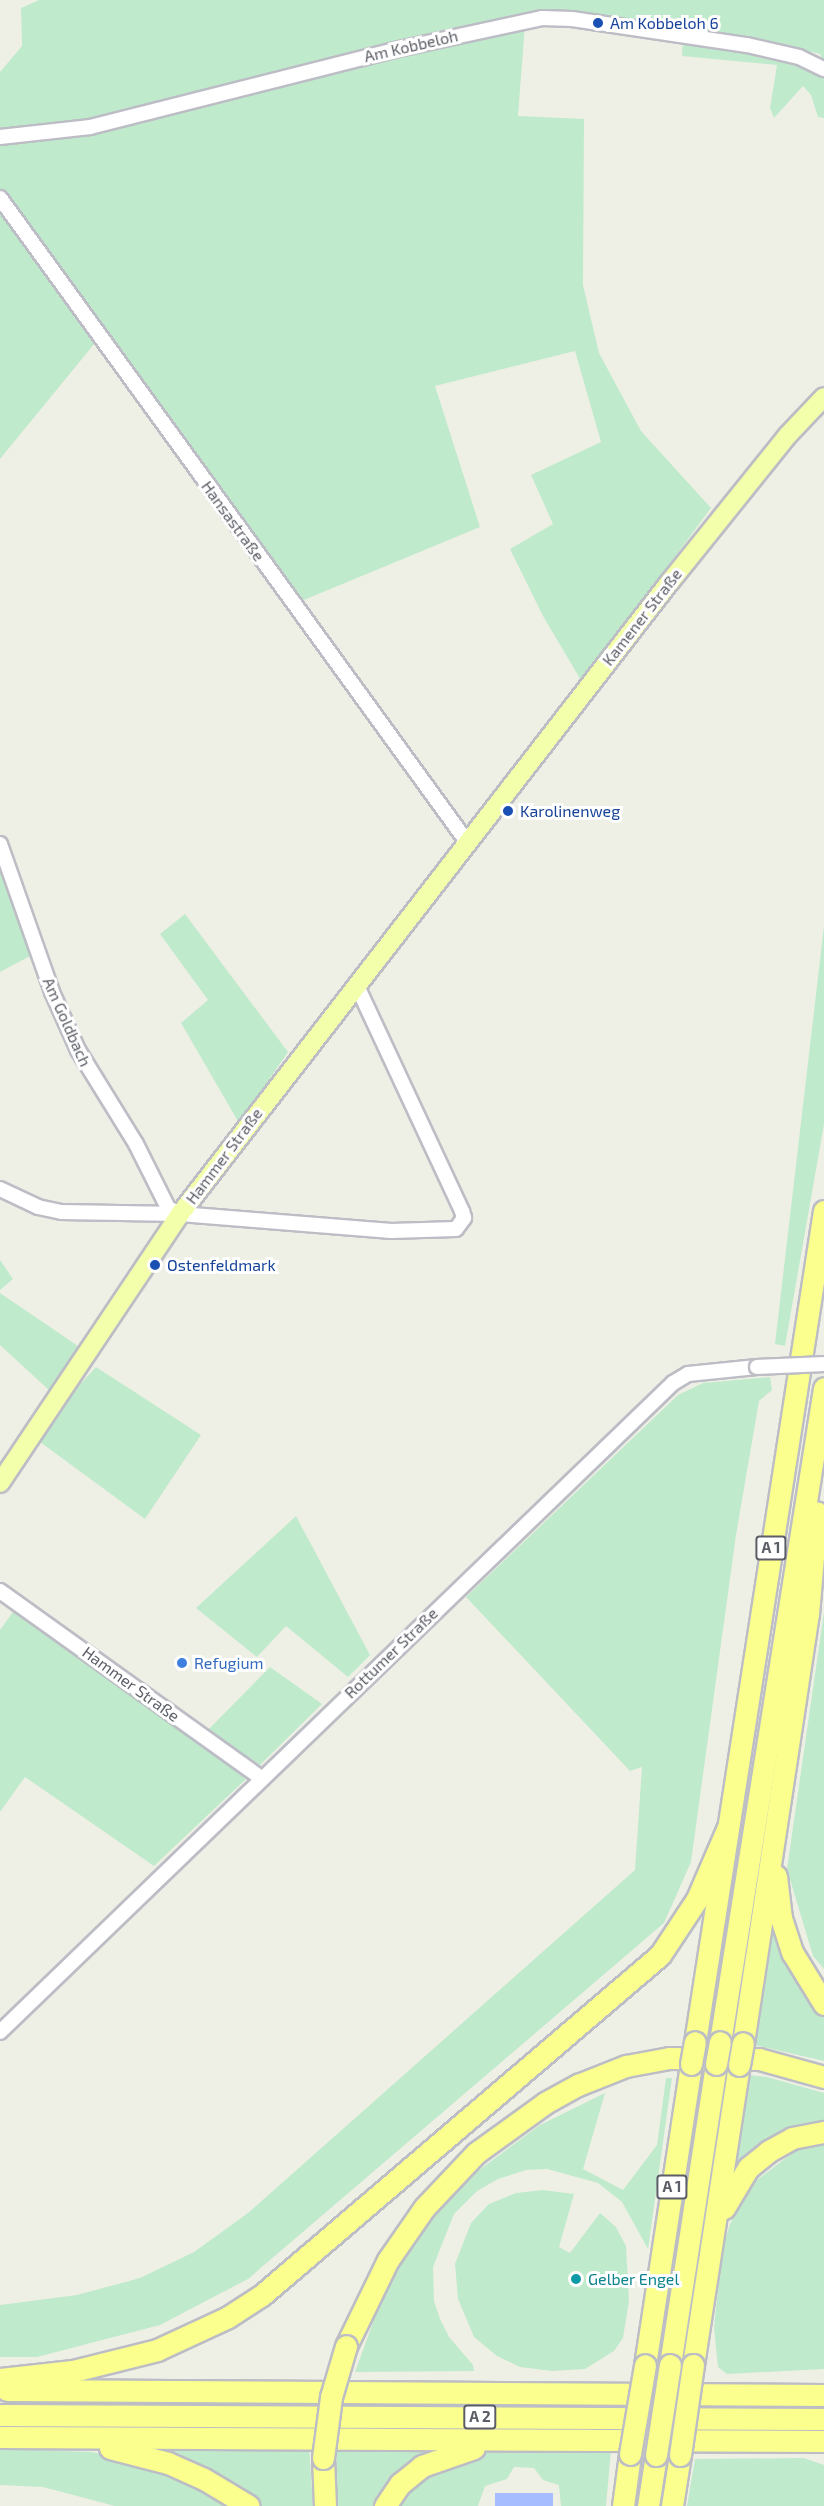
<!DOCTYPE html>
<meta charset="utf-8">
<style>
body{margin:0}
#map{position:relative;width:824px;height:2506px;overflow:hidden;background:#eff0e5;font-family:"Exo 2",sans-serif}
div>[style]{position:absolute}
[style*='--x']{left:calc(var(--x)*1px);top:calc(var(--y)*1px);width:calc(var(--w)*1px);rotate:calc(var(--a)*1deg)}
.green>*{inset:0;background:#c0eacc}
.water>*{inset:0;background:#a6beff}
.roads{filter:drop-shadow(2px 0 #bcbdc5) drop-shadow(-2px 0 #bcbdc5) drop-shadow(0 2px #bcbdc5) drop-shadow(0 -2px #bcbdc5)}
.minor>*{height:14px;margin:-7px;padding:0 7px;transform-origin:7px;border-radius:7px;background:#fff}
.major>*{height:18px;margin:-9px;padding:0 9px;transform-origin:9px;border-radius:9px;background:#f4ffab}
.highway>*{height:21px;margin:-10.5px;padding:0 10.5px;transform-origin:10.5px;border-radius:10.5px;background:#fbff8d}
.bridges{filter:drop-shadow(2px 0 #bcbdc5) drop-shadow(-2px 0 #bcbdc5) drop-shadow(0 2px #bcbdc5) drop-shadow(0 -2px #bcbdc5)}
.minor-bridge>*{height:14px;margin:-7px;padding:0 7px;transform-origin:7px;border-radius:7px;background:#fff}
.highway-bridge>*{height:21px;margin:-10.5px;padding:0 10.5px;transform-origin:10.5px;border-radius:10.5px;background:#fbff8d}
.dots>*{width:16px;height:16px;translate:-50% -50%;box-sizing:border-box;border:3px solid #fff;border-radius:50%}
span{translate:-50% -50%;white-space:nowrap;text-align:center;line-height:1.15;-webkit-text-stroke:6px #fff;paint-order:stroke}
.shield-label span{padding:2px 4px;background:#fff;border:2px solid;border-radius:4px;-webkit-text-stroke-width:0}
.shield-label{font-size:15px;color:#5c5e67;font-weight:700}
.transit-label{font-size:16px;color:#164399}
.left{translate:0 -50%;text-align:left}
.street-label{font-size:16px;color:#5c5e67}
.shop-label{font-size:16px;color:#366cbe}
.culture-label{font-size:16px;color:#0d838f}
</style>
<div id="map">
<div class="green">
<div style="clip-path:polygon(39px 0,824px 0,824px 62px,820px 54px,776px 43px,626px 19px,541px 11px,525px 25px,518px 116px,584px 119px,583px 285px,599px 353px,641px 431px,711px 508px,582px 682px,543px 616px,510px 549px,553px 524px,531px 475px,601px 442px,575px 351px,435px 386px,480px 527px,299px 602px,104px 332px,0 459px,0 72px,22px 46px,21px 8px)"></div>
<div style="clip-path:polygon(683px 40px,792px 59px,819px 71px,824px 78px,824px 118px,818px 117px,811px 95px,803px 86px,774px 118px,770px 108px,777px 65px,682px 56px)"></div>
<div style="clip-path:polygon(0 852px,34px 954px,0 972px)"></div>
<div style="clip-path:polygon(185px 914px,288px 1052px,239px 1123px,181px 1023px,208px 1000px,160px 934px)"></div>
<div style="clip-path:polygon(824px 926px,824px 1124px,785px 1346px,775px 1344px)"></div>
<div style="clip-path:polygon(0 1260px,13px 1279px,0 1290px)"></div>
<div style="clip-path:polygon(0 1293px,78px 1346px,51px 1392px,0 1345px)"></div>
<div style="clip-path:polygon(96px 1367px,201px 1435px,145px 1519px,40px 1442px,63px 1403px)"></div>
<div style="clip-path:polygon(770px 1377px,772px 1390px,759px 1401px,736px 1535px,691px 1862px,664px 1923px,248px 2279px,160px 2325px,37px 2357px,0 2357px,0 2305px,77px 2295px,140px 2278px,194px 2252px,248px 2213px,635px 1870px,642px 1767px,630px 1771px,466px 1597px,678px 1395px,703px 1383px)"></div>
<div style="clip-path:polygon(296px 1516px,370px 1655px,348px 1677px,286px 1626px,257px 1657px,196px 1608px)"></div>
<div style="clip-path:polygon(15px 1609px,246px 1779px,154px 1866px,25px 1777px,0 1812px,0 1630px)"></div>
<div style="clip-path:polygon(824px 1612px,824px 1969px,813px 1956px,787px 1869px)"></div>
<div style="clip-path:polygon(270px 1667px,322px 1704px,260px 1765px,208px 1730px)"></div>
<div style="clip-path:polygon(769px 1908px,806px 1994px,824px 2015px,824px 2061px,750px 2044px)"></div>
<div style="clip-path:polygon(748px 2075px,767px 2077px,824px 2093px,824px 2122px,787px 2131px,729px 2176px)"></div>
<div style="clip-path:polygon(666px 2078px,672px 2078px,648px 2249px,622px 2202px,598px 2183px,547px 2169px,526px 2170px,498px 2179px,477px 2191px,454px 2214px,433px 2267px,434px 2301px,440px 2319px,449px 2337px,473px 2365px,474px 2371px,355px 2372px,387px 2284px,408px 2247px,456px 2187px,540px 2125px,605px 2093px,583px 2169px,623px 2190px,657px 2145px)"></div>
<div style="clip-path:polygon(824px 2142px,824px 2369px,727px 2374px,718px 2367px,714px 2328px,722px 2250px,730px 2224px,753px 2183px,795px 2151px)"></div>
<div style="clip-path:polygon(543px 2190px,574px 2194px,559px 2247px,570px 2253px,600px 2213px,616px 2227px,626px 2246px,629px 2301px,623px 2338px,614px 2351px,585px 2369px,552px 2371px,520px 2367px,497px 2356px,474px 2337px,458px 2299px,455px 2264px,471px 2223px,489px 2204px,516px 2193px)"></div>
<div style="clip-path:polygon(123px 2443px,309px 2446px,313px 2506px,260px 2506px)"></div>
<div style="clip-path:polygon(337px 2445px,445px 2445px,377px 2506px,333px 2506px,331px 2474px,336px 2473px)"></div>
<div style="clip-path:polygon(523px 2448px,611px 2450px,606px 2506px,561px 2506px,559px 2485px,543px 2480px,534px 2468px,514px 2467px,507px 2479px,485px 2486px,478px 2506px,390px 2506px,401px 2490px,460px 2455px)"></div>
<div style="clip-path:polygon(0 2449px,91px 2452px,141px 2460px,240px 2506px,115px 2506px,43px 2487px,0 2485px)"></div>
<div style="clip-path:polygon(804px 2458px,824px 2465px,824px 2506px,687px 2506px,695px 2459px)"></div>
</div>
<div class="water">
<div style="clip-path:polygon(495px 2493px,553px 2493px,553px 2506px,495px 2506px)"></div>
</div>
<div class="roads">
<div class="minor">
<div style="--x:0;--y:137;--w:91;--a:-6.3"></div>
<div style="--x:90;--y:127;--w:314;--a:-14.2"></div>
<div style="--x:394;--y:50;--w:151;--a:-12.2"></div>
<div style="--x:542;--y:18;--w:30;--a:2"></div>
<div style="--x:572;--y:19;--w:177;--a:8.5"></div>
<div style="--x:747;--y:45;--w:53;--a:13"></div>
<div style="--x:799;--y:57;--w:28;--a:26"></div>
<div style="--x:0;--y:198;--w:796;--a:54.05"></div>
<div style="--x:0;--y:844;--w:157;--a:70.6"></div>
<div style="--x:52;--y:992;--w:64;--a:65.9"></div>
<div style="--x:78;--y:1050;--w:110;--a:58.3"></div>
<div style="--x:136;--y:1144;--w:72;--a:63.4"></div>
<div style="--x:168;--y:1208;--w:13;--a:27"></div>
<div style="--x:0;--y:1189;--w:42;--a:25.3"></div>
<div style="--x:38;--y:1207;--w:24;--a:12"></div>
<div style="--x:61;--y:1212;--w:119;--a:1"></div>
<div style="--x:180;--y:1214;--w:212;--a:4.6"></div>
<div style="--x:391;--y:1231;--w:65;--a:-1.8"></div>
<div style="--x:456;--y:1229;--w:14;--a:-54"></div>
<div style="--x:464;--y:1218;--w:7;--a:-106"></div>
<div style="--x:462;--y:1211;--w:251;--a:-115"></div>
<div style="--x:0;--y:1591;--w:321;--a:35.6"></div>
<div style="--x:0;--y:2032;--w:935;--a:-43.96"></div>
<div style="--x:673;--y:1383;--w:17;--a:-31"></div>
<div style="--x:688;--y:1374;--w:69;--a:-5.8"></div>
</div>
<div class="major">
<div style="--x:0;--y:1483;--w:324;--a:-56.2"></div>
<div style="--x:180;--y:1214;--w:798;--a:-52.23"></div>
<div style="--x:669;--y:583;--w:190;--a:-51.2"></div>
<div style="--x:788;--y:435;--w:52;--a:-46.5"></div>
</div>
<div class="highway">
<div style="--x:776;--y:1876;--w:42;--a:83.2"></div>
<div style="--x:781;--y:1918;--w:36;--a:72"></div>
<div style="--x:792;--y:1952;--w:61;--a:58.4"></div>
<div style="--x:695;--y:2042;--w:841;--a:-81.18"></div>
<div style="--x:720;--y:2042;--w:662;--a:-80.96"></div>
<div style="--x:743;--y:2043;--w:434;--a:-81.4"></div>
<div style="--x:808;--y:1614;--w:102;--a:-85"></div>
<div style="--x:724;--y:2208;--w:47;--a:-59"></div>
<div style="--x:748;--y:2168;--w:27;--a:-39"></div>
<div style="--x:769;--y:2151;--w:26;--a:-29"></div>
<div style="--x:792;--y:2138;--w:33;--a:-11"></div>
<div style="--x:346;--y:2346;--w:96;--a:-64"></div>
<div style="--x:388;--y:2260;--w:63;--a:-55.3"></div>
<div style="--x:424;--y:2208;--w:76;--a:-46.6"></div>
<div style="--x:476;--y:2153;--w:85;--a:-35.9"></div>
<div style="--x:545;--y:2103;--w:38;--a:-29"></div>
<div style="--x:578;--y:2085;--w:52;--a:-21.6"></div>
<div style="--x:626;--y:2066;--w:44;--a:-10.5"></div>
<div style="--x:669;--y:2058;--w:90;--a:0.6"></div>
<div style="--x:759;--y:2059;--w:67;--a:15.5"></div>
<div style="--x:645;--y:2365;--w:304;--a:-81.3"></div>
<div style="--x:670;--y:2365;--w:304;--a:-81.3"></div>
<div style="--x:693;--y:2365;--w:304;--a:-81.3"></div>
<div style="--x:0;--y:2379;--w:73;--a:-6.3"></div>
<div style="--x:73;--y:2371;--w:87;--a:-14"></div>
<div style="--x:157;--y:2350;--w:78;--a:-24.9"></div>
<div style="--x:228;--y:2317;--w:40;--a:-32.9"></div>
<div style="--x:262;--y:2295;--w:523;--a:-40.51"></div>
<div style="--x:660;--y:1955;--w:67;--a:-56.5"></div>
<div style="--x:697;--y:1899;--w:78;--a:-66.7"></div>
<div style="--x:7;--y:2390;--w:817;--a:0.35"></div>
<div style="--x:0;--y:2415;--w:824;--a:0.28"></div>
<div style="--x:0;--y:2437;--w:824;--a:0.28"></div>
<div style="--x:110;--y:2448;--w:60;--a:14.5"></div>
<div style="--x:168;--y:2463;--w:39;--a:24"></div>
<div style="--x:204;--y:2479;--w:52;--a:31"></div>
<div style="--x:323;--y:2458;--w:48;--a:87.6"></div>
<div style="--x:385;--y:2506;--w:27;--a:-56"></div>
<div style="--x:400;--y:2484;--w:28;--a:-39"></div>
<div style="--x:422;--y:2466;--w:55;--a:-19.1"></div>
<div style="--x:623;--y:2506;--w:52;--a:-82.3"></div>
<div style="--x:648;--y:2506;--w:52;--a:-81.1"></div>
<div style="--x:672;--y:2506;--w:52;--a:-81.1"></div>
</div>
</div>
<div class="bridges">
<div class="minor-bridge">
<div style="--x:757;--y:1367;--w:67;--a:-2.6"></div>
</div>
<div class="highway-bridge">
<div style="--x:691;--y:2064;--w:22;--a:-80"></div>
<div style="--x:716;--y:2064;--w:22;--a:-80"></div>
<div style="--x:739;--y:2065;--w:22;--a:-80"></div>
<div style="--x:630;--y:2454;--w:90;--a:-80.4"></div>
<div style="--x:656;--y:2455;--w:91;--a:-81.2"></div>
<div style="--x:680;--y:2455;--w:91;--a:-81.8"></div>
<div style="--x:323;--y:2458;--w:62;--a:-82.5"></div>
<div style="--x:331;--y:2397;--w:53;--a:-73.6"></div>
</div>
</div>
<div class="dots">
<div style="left:598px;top:23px;background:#1a4fb4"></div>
<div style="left:508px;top:811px;background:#1a4fb4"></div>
<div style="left:155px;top:1265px;background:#1a4fb4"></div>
<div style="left:182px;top:1663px;background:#3f7fe0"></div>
<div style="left:576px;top:2279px;background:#0f9aa8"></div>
</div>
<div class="shield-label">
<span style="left:771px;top:1548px">A 1</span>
<span style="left:672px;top:2187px">A 1</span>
<span style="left:480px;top:2417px">A 2</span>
</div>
<div class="transit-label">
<span class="left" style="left:610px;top:23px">Am Kobbeloh 6</span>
<span class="left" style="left:520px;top:811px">Karolinenweg</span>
<span class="left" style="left:167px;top:1265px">Ostenfeldmark</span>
</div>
<div class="street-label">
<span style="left:411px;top:46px;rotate:-13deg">Am Kobbeloh</span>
<span style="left:233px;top:521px;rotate:54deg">Hansastraße</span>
<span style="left:642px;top:617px;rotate:-52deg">Kamener Straße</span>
<span style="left:67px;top:1022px;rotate:66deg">Am Goldbach</span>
<span style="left:224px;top:1156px;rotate:-53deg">Hammer Straße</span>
<span style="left:391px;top:1653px;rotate:-44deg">Rottumer Straße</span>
<span style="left:131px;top:1684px;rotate:36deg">Hammer Straße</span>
</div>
<div class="shop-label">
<span class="left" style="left:194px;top:1663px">Refugium</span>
</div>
<div class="culture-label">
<span class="left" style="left:588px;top:2279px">Gelber Engel</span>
</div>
</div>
